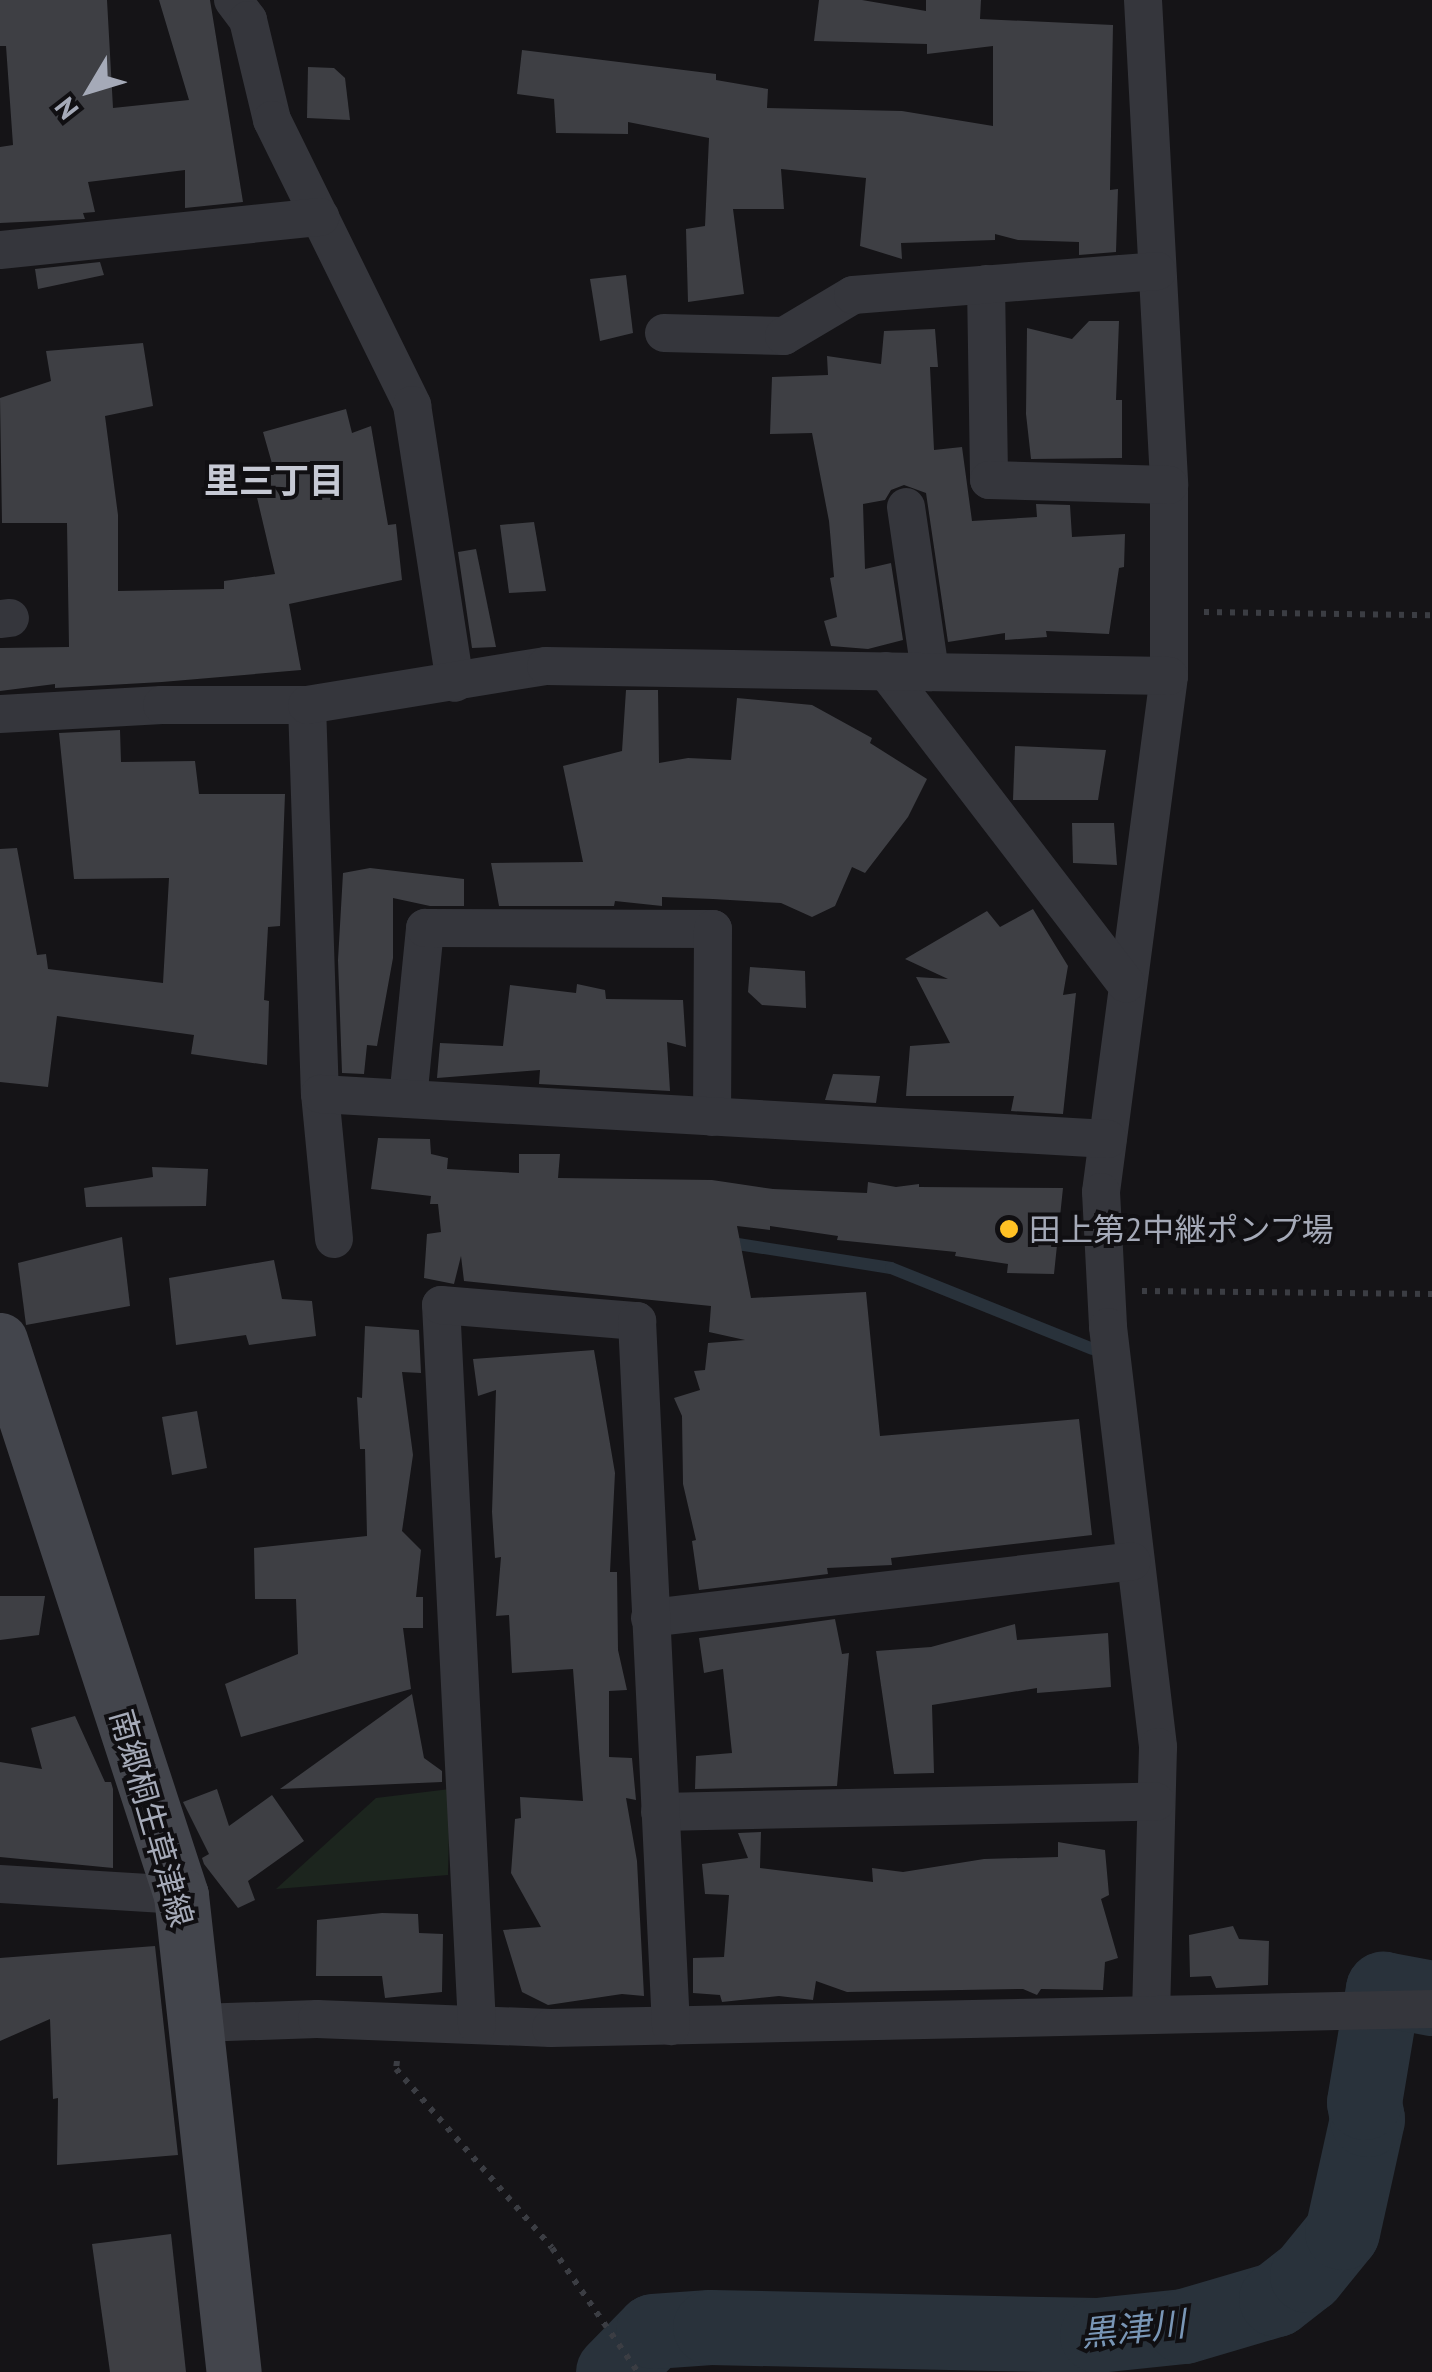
<!DOCTYPE html>
<meta charset="utf-8">
<style>
body{margin:0}
#map{position:relative;width:1432px;height:2372px;overflow:hidden;background:#151417;font-family:"PT Sans","Noto Sans JP",sans-serif}
div>[style]{position:absolute}
[style*='--x']{left:calc(var(--x)*1px);top:calc(var(--y)*1px);width:calc(var(--w)*1px);rotate:calc(var(--a)*1deg)}
.green>*{inset:0;background:#1c251e}
.stream>*{height:12px;margin:-6px;padding:0 6px;transform-origin:6px;border-radius:6px;background:#29323b}
.river>*{height:75px;margin:-37.5px;padding:0 37.5px;transform-origin:37.5px;border-radius:37.5px;background:#29323b}
.building>*{inset:0;background:#3e3f44}
.path>*{height:6px;margin-top:-3px;transform-origin:0;background:repeating-linear-gradient(90deg,#3b3d43 0 5px,transparent 0 13px)}
.minor>*{height:38px;margin:-19px;padding:0 19px;transform-origin:19px;border-radius:19px;background:#35363c}
.secondary>*{height:55px;margin:-27.5px;padding:0 27.5px;transform-origin:27.5px;border-radius:27.5px;background:#43454c}
.dots>*{width:28px;height:28px;translate:-50% -50%;box-sizing:border-box;border:5px solid #100f12;border-radius:50%}
span{translate:-50% -50%;white-space:nowrap;text-align:center;line-height:1.15;-webkit-text-stroke:8px #100f12;paint-order:stroke}
.poi-label{font-size:32px;color:#a5aab8}
.left{translate:0 -50%;text-align:left}
.street-label{font-size:32px;color:#a5aab8}
.neighbourhood-label{font-size:35px;color:#c6c9d4;font-weight:700}
.water-label{font-size:35px;color:#7996b6;font-style:italic}
.north{position:absolute;left:40px;top:40px;width:100px;height:100px;-webkit-text-stroke:8px #100f12;paint-order:stroke;rotate:232deg;font-size:28px;font-weight:700;line-height:40px;text-align:center;color:#a5aab8}
.north::after{content:'';display:block;margin:auto;width:35px;height:45px;background:#a5aab8;clip-path:polygon(50% 0,100% 100%,50% 72%,0 100%)}
</style>
<div id="map">
<div class="green">
<div style="clip-path:polygon(450px 1789px,448px 1875px,276px 1889px,376px 1798px)"></div>
</div>
<div class="stream">
<div style="--x:725;--y:1242;--w:168;--a:8.9"></div>
<div style="--x:891;--y:1268;--w:217;--a:21.9"></div>
</div>
<div class="river">
<div style="--x:613;--y:2372;--w:57;--a:-45.7"></div>
<div style="--x:653;--y:2331;--w:57;--a:-4"></div>
<div style="--x:710;--y:2327;--w:387;--a:1.2"></div>
<div style="--x:1097;--y:2335;--w:87;--a:-5.9"></div>
<div style="--x:1184;--y:2326;--w:96;--a:-16.4"></div>
<div style="--x:1276;--y:2299;--w:39;--a:-38"></div>
<div style="--x:1307;--y:2275;--w:55;--a:-50.9"></div>
<div style="--x:1342;--y:2232;--w:116;--a:-77.5"></div>
<div style="--x:1367;--y:2119;--w:17;--a:-100"></div>
<div style="--x:1364;--y:2102;--w:115;--a:-80.5"></div>
<div style="--x:1383;--y:1989;--w:50;--a:10.4"></div>
</div>
<div class="building">
<div style="clip-path:polygon(0 0,107px 0,113px 108px,189px 100px,159px 0,210px 0,243px 202px,185px 208px,185px 170px,88px 182px,95px 212px,83px 213px,85px 219px,0 223px,0 147px,13px 145px,6px 46px,0 46px)"></div>
<div style="clip-path:polygon(819px 0,862px 0,926px 11px,926px 0,981px 0,980px 19px,1113px 25px,1110px 190px,1118px 189px,1116px 252px,1079px 255px,1079px 242px,1018px 240px,995px 234px,995px 240px,901px 243px,902px 259px,860px 246px,866px 178px,781px 169px,784px 209px,733px 209px,744px 294px,688px 302px,686px 229px,705px 226px,709px 138px,628px 122px,628px 134px,556px 133px,554px 99px,517px 94px,522px 50px,716px 74px,716px 80px,768px 89px,767px 108px,902px 111px,993px 126px,993px 46px,927px 54px,927px 44px,814px 41px)"></div>
<div style="clip-path:polygon(308px 67px,334px 68px,345px 78px,350px 120px,307px 118px)"></div>
<div style="clip-path:polygon(100px 262px,104px 275px,38px 289px,35px 269px)"></div>
<div style="clip-path:polygon(626px 275px,633px 333px,600px 341px,590px 279px)"></div>
<div style="clip-path:polygon(1089px 321px,1119px 321px,1116px 400px,1122px 400px,1122px 458px,1031px 459px,1026px 414px,1027px 328px,1072px 339px)"></div>
<div style="clip-path:polygon(935px 329px,938px 367px,930px 367px,934px 450px,962px 447px,972px 521px,1037px 517px,1036px 504px,1070px 505px,1072px 537px,1125px 534px,1124px 567px,1119px 568px,1109px 634px,1046px 631px,1047px 637px,1005px 640px,1005px 633px,948px 642px,926px 493px,904px 485px,891px 490px,885px 500px,863px 504px,865px 569px,891px 563px,903px 640px,868px 649px,831px 646px,824px 621px,837px 617px,830px 578px,834px 577px,829px 521px,812px 433px,770px 434px,772px 377px,828px 375px,827px 356px,881px 364px,884px 331px)"></div>
<div style="clip-path:polygon(143px 343px,153px 406px,105px 416px,118px 515px,118px 591px,224px 589px,224px 581px,275px 574px,251px 472px,273px 467px,263px 432px,346px 409px,352px 433px,371px 426px,388px 525px,396px 524px,402px 580px,289px 604px,301px 670px,162px 682px,55px 688px,55px 684px,0 691px,0 648px,69px 647px,67px 523px,2px 523px,0 398px,51px 381px,46px 351px)"></div>
<div style="clip-path:polygon(534px 522px,546px 591px,509px 593px,500px 525px)"></div>
<div style="clip-path:polygon(476px 549px,496px 647px,472px 648px,458px 552px)"></div>
<div style="clip-path:polygon(626px 690px,658px 690px,659px 763px,688px 758px,731px 760px,737px 698px,812px 705px,872px 738px,870px 743px,927px 779px,908px 817px,865px 873px,852px 867px,835px 906px,812px 917px,781px 903px,713px 899px,662px 897px,662px 906px,615px 901px,614px 906px,499px 906px,491px 863px,583px 862px,563px 766px,622px 751px)"></div>
<div style="clip-path:polygon(120px 730px,121px 762px,195px 761px,199px 794px,285px 794px,280px 926px,268px 927px,264px 1000px,269px 1001px,267px 1065px,191px 1054px,194px 1035px,57px 1016px,48px 1087px,0 1082px,0 849px,17px 848px,37px 955px,46px 954px,48px 969px,163px 983px,169px 878px,74px 879px,59px 733px)"></div>
<div style="clip-path:polygon(1015px 746px,1106px 750px,1098px 800px,1013px 800px)"></div>
<div style="clip-path:polygon(1072px 823px,1114px 823px,1117px 865px,1073px 863px)"></div>
<div style="clip-path:polygon(370px 868px,464px 879px,464px 906px,430px 906px,393px 898px,393px 958px,377px 1046px,367px 1045px,364px 1074px,342px 1073px,338px 960px,343px 873px)"></div>
<div style="clip-path:polygon(1033px 909px,1068px 966px,1063px 995px,1076px 993px,1063px 1114px,1011px 1111px,1014px 1096px,906px 1096px,910px 1046px,950px 1043px,916px 977px,948px 979px,905px 959px,987px 911px,1000px 927px)"></div>
<div style="clip-path:polygon(750px 967px,805px 971px,806px 1008px,762px 1005px,748px 992px)"></div>
<div style="clip-path:polygon(577px 984px,605px 990px,606px 999px,683px 1000px,686px 1047px,667px 1042px,670px 1091px,539px 1084px,540px 1070px,437px 1078px,440px 1043px,503px 1046px,510px 985px,576px 993px)"></div>
<div style="clip-path:polygon(833px 1074px,880px 1076px,876px 1103px,825px 1100px)"></div>
<div style="clip-path:polygon(378px 1138px,430px 1139px,431px 1154px,448px 1158px,447px 1169px,519px 1173px,519px 1154px,560px 1154px,558px 1178px,712px 1180px,773px 1189px,867px 1193px,868px 1182px,896px 1187px,919px 1184px,919px 1187px,1063px 1188px,1054px 1274px,1007px 1273px,1008px 1264px,955px 1256px,956px 1252px,837px 1240px,838px 1236px,770px 1226px,770px 1230px,737px 1226px,751px 1298px,866px 1292px,880px 1436px,1079px 1419px,1092px 1535px,891px 1558px,892px 1565px,827px 1568px,828px 1574px,699px 1590px,692px 1541px,696px 1540px,683px 1484px,682px 1416px,674px 1398px,700px 1390px,694px 1371px,705px 1370px,708px 1343px,745px 1340px,709px 1332px,711px 1306px,464px 1281px,461px 1256px,454px 1284px,424px 1278px,427px 1234px,441px 1232px,438px 1204px,430px 1204px,431px 1196px,371px 1189px)"></div>
<div style="clip-path:polygon(152px 1167px,208px 1169px,206px 1206px,86px 1207px,84px 1188px,153px 1177px)"></div>
<div style="clip-path:polygon(122px 1237px,130px 1306px,26px 1325px,18px 1263px)"></div>
<div style="clip-path:polygon(274px 1260px,282px 1299px,312px 1301px,316px 1336px,249px 1345px,246px 1335px,176px 1345px,169px 1278px)"></div>
<div style="clip-path:polygon(365px 1326px,419px 1330px,421px 1373px,402px 1372px,413px 1455px,402px 1531px,421px 1550px,416px 1597px,423px 1597px,423px 1628px,403px 1628px,411px 1689px,241px 1737px,225px 1684px,298px 1654px,296px 1599px,255px 1599px,254px 1548px,367px 1536px,365px 1449px,360px 1449px,357px 1397px,362px 1398px)"></div>
<div style="clip-path:polygon(594px 1350px,615px 1473px,610px 1572px,617px 1572px,618px 1650px,627px 1690px,609px 1691px,609px 1757px,632px 1758px,636px 1800px,626px 1798px,637px 1861px,644px 1996px,622px 1994px,548px 2005px,522px 1992px,503px 1930px,541px 1927px,511px 1873px,515px 1819px,521px 1818px,520px 1797px,583px 1801px,573px 1669px,512px 1673px,509px 1615px,496px 1616px,501px 1557px,495px 1558px,492px 1512px,496px 1390px,478px 1396px,473px 1359px)"></div>
<div style="clip-path:polygon(197px 1411px,207px 1468px,172px 1475px,162px 1417px)"></div>
<div style="clip-path:polygon(0 1596px,45px 1596px,39px 1635px,0 1640px)"></div>
<div style="clip-path:polygon(835px 1619px,842px 1654px,849px 1653px,837px 1786px,695px 1789px,696px 1756px,732px 1753px,723px 1669px,704px 1673px,699px 1638px)"></div>
<div style="clip-path:polygon(1015px 1624px,1017px 1640px,1108px 1633px,1111px 1687px,1037px 1693px,1037px 1688px,932px 1705px,934px 1773px,894px 1774px,876px 1651px,931px 1647px)"></div>
<div style="clip-path:polygon(412px 1694px,424px 1758px,442px 1771px,442px 1782px,280px 1789px)"></div>
<div style="clip-path:polygon(75px 1716px,105px 1782px,111px 1782px,113px 1789px,113px 1868px,0 1857px,0 1762px,42px 1769px,31px 1728px)"></div>
<div style="clip-path:polygon(217px 1789px,229px 1826px,272px 1795px,304px 1841px,248px 1881px,255px 1900px,238px 1908px,204px 1864px,202px 1858px,209px 1854px,183px 1802px)"></div>
<div style="clip-path:polygon(761px 1832px,760px 1868px,873px 1882px,872px 1868px,903px 1872px,984px 1859px,1058px 1857px,1058px 1842px,1105px 1850px,1109px 1895px,1101px 1899px,1118px 1958px,1105px 1962px,1103px 1990px,1041px 1989px,1037px 1995px,1023px 1989px,847px 1992px,816px 1981px,813px 2000px,779px 1996px,722px 2002px,720px 1995px,693px 1993px,693px 1958px,724px 1957px,729px 1895px,705px 1894px,702px 1864px,748px 1858px,738px 1833px)"></div>
<div style="clip-path:polygon(382px 1913px,418px 1914px,419px 1933px,443px 1934px,442px 1992px,385px 1998px,382px 1976px,316px 1976px,317px 1920px)"></div>
<div style="clip-path:polygon(1233px 1926px,1239px 1939px,1269px 1941px,1268px 1985px,1216px 1988px,1211px 1976px,1190px 1977px,1189px 1935px)"></div>
<div style="clip-path:polygon(155px 1946px,178px 2155px,57px 2165px,58px 2098px,53px 2099px,50px 2019px,0 2041px,0 1958px)"></div>
<div style="clip-path:polygon(171px 2234px,186px 2372px,110px 2372px,92px 2244px)"></div>
</div>
<div class="path">
<div style="--x:1204;--y:612;--w:228;--a:0.8"></div>
<div style="--x:1142;--y:1291;--w:290;--a:0.6"></div>
<div style="--x:397;--y:2061;--w:8;--a:97"></div>
<div style="--x:396;--y:2069;--w:237;--a:48.9"></div>
<div style="--x:552;--y:2248;--w:151;--a:55.3"></div>
</div>
<div class="minor">
<div style="--x:233;--y:0;--w:25;--a:53"></div>
<div style="--x:248;--y:20;--w:103;--a:76.5"></div>
<div style="--x:272;--y:120;--w:318;--a:63.8"></div>
<div style="--x:412;--y:405;--w:281;--a:81.2"></div>
<div style="--x:1143;--y:0;--w:486;--a:86.9"></div>
<div style="--x:1169;--y:485;--w:191;--a:90"></div>
<div style="--x:1169;--y:676;--w:520;--a:97.51"></div>
<div style="--x:1101;--y:1192;--w:135;--a:87"></div>
<div style="--x:1108;--y:1327;--w:423;--a:83.2"></div>
<div style="--x:1158;--y:1747;--w:268;--a:91.5"></div>
<div style="--x:0;--y:250;--w:322;--a:-5.9"></div>
<div style="--x:986;--y:284;--w:196;--a:89.1"></div>
<div style="--x:989;--y:480;--w:180;--a:1.6"></div>
<div style="--x:664;--y:333;--w:120;--a:1.4"></div>
<div style="--x:784;--y:336;--w:80;--a:-30.7"></div>
<div style="--x:853;--y:295;--w:305;--a:-4.5"></div>
<div style="--x:906;--y:507;--w:167;--a:81.7"></div>
<div style="--x:0;--y:619;--w:10;--a:-6"></div>
<div style="--x:886;--y:671;--w:394;--a:52.5"></div>
<div style="--x:307;--y:705;--w:389;--a:88.1"></div>
<div style="--x:0;--y:714;--w:162;--a:-3.2"></div>
<div style="--x:162;--y:705;--w:145;--a:0"></div>
<div style="--x:307;--y:705;--w:242;--a:-9.3"></div>
<div style="--x:546;--y:666;--w:623;--a:0.92"></div>
<div style="--x:408;--y:1099;--w:172;--a:-84.3"></div>
<div style="--x:425;--y:928;--w:288;--a:0.2"></div>
<div style="--x:713;--y:929;--w:188;--a:90.3"></div>
<div style="--x:334;--y:1239;--w:146;--a:-95.5"></div>
<div style="--x:320;--y:1094;--w:789;--a:3.27"></div>
<div style="--x:650;--y:1618;--w:485;--a:-6.7"></div>
<div style="--x:660;--y:1812;--w:496;--a:-1.2"></div>
<div style="--x:0;--y:1884;--w:181;--a:3.5"></div>
<div style="--x:198;--y:2023;--w:119;--a:-1.9"></div>
<div style="--x:317;--y:2019;--w:234;--a:2.2"></div>
<div style="--x:551;--y:2028;--w:881;--a:-1.24"></div>
<div style="--x:477;--y:2025;--w:721;--a:-92.86"></div>
<div style="--x:441;--y:1305;--w:197;--a:4.7"></div>
<div style="--x:637;--y:1321;--w:706;--a:87.24"></div>
</div>
<div class="secondary">
<div style="--x:0;--y:1340;--w:584;--a:71.94"></div>
<div style="--x:181;--y:1895;--w:480;--a:83.7"></div>
</div>
<div class="dots">
<div style="left:1009px;top:1229px;background:#ffc124"></div>
</div>
<div class="poi-label">
<span class="left" style="left:1029px;top:1229px">田上第2中継ポンプ場</span>
</div>
<div class="street-label">
<span style="left:152px;top:1818px;rotate:74deg">南郷桐生草津線</span>
</div>
<div class="neighbourhood-label">
<span style="left:274px;top:480px">里三丁目</span>
</div>
<div class="water-label">
<span style="left:1133px;top:2328px;rotate:-6deg">黒津川</span>
</div>
<div class="north">N</div>
</div>
